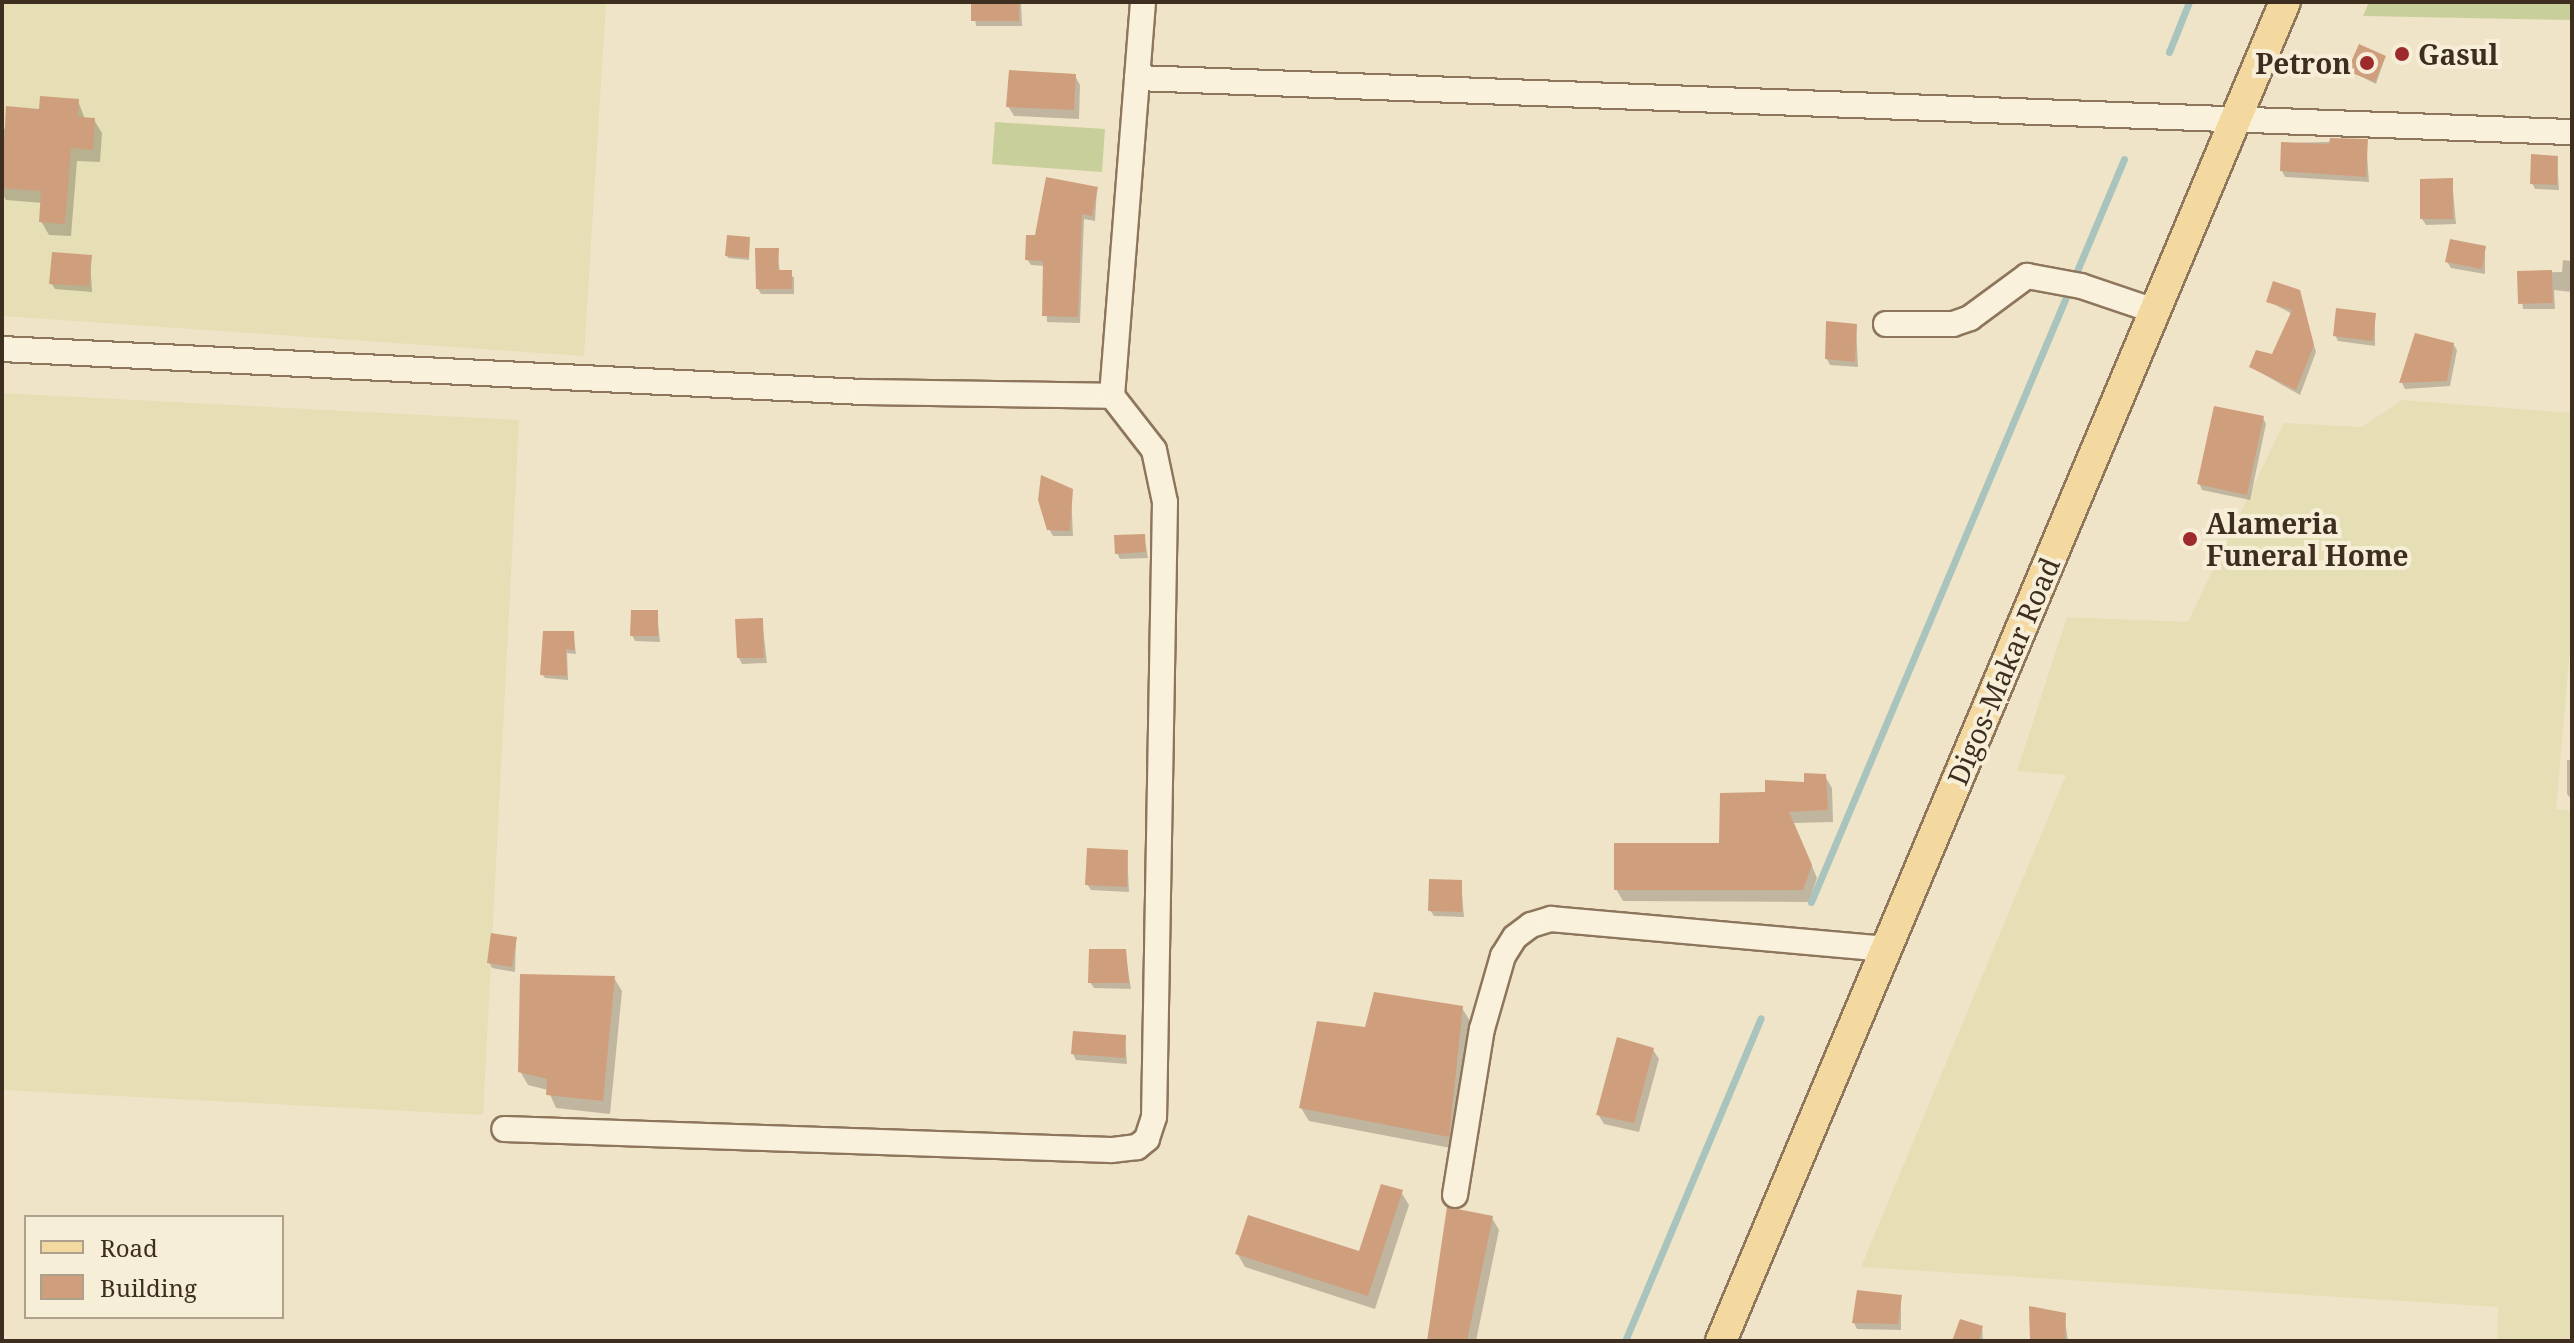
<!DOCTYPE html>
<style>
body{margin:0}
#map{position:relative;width:2574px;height:1343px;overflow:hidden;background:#f0e4c8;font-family:"Noto Serif",serif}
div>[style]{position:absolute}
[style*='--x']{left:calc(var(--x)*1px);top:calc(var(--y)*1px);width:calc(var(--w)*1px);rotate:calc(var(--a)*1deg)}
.farmland>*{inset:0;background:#e6deb5}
.green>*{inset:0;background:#c9cf9b}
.shadow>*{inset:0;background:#0003}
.stream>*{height:7px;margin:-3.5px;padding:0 3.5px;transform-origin:3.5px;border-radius:3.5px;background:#a9c4bc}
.building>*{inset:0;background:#cf9f7d}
.roads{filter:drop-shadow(2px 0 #8d765c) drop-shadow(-2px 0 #8d765c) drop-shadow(0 2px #8d765c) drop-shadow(0 -2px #8d765c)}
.minor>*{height:24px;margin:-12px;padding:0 12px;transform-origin:12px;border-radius:12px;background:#faf1dc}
.major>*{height:30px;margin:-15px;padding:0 15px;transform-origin:15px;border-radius:15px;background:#f3d9a0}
.dots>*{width:22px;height:22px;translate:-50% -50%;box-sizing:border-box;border:4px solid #f7eed8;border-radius:50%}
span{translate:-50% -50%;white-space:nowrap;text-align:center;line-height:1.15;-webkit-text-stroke:8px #f7eed8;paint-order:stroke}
.poi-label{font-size:28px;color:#3d2e20;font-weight:700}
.left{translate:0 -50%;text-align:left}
.right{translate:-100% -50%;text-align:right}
.street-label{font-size:28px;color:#3d2e20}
.frame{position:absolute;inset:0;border:4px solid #3d2e20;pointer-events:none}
.legend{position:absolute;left:24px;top:1215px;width:260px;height:104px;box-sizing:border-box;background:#f7eed8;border:2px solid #ada18e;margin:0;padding:10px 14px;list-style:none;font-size:24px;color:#3d2e20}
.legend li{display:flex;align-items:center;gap:16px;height:40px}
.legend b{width:40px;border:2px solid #ada18e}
</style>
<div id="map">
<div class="farmland">
<div style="clip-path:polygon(2px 2px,606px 2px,584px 356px,2px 316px)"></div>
<div style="clip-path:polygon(2px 393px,519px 420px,483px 1115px,2px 1090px)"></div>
<div style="clip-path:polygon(2402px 400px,2572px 413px,2572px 627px,2556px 809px,2572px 811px,2572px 1341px,2497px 1341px,2498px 1307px,1861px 1267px,2066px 775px,2017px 771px,2067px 617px,2188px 622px,2284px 423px,2362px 427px)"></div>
</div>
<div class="green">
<div style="clip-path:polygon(2369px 2px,2572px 2px,2572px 20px,2363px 16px)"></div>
<div style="clip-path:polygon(995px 122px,1105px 129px,1102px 172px,992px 164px)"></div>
</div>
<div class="shadow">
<div style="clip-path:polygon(973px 2px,1021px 2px,1022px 26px,976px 26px)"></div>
<div style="clip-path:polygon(2385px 57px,2376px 84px,2350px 71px)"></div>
<div style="clip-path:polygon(1075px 76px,1080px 85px,1079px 119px,1014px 116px,1008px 106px)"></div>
<div style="clip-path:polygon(78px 101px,85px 119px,94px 120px,102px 133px,100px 162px,77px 161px,71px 236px,49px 235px,41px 221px,43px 203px,6px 200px,2px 193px,2px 130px,41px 111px)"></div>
<div style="clip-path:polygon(2366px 141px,2369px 182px,2285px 177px,2282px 171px,2283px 143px)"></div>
<div style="clip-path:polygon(2557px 157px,2559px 190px,2535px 189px,2532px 183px)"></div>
<div style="clip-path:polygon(2452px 180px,2456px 224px,2426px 225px,2422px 219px)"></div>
<div style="clip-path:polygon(1097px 189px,1095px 221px,1084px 219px,1080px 323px,1047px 322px,1045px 266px,1031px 265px,1027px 259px,1036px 237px)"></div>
<div style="clip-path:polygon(749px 239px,749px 260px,728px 258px,727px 256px)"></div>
<div style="clip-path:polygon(2485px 247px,2485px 274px,2451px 268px,2447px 262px)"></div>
<div style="clip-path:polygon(777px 250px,780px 272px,794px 277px,794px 294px,761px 294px,758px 289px)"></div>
<div style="clip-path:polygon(90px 257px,92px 292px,55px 289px,51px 283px)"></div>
<div style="clip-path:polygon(2563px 260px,2572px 261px,2572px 292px,2554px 290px,2555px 309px,2523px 309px,2519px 273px,2562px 272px)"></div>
<div style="clip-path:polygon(2298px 292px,2316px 352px,2300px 395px,2251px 367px,2273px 356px,2292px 314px,2268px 301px)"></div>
<div style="clip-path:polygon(2375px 315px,2375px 346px,2338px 341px,2335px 335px)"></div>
<div style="clip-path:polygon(1856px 326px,1858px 367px,1830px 365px,1827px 359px)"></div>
<div style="clip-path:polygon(2453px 344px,2457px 350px,2450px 386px,2405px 389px,2402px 383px)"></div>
<div style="clip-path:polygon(2263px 418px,2266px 424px,2250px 500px,2202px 490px,2199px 483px)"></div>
<div style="clip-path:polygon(1071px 491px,1073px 536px,1053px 536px,1049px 529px)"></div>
<div style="clip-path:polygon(1144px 536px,1148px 558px,1120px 559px,1117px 553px)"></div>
<div style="clip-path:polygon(657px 612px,660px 642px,635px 641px,632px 635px)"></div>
<div style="clip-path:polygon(762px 620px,767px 663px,742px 664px,739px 658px)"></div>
<div style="clip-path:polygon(573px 633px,576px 654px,567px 653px,568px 680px,545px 678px,542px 674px)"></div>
<div style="clip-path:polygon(2567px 760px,2572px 760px,2572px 800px,2567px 794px)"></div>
<div style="clip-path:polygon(1825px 776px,1832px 788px,1833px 822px,1794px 823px,1817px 878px,1809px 902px,1623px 901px,1616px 889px,1720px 845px,1767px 794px)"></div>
<div style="clip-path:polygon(1127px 852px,1129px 892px,1091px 890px,1087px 884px)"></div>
<div style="clip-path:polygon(1461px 882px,1464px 917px,1434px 916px,1430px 910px)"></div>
<div style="clip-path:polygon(516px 939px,515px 972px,492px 968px,489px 962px)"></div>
<div style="clip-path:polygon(1125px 951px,1131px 989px,1094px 988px,1090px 982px)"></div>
<div style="clip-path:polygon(614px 978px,622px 991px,610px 1114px,556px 1108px,548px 1090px,528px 1085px,520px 1071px)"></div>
<div style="clip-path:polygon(1462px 1008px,1470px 1021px,1456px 1149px,1309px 1121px,1301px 1108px,1366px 1029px)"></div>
<div style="clip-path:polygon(1125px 1037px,1127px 1064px,1076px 1060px,1073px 1054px)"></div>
<div style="clip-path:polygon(1653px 1050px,1659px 1059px,1639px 1132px,1604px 1124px,1598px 1114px)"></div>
<div style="clip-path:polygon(1401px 1192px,1409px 1205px,1375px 1309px,1245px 1267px,1237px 1253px,1360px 1254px)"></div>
<div style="clip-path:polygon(1492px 1218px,1499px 1230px,1476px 1341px,1429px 1341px)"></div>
<div style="clip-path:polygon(1901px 1297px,1901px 1330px,1857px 1329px,1854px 1323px)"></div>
<div style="clip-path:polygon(2064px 1314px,2068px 1341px,2032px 1341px)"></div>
<div style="clip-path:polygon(1982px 1327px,1983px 1341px,1954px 1341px)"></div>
</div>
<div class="stream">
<div style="--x:2169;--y:52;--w:54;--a:-68.2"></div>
<div style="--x:2074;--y:278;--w:129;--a:-67.2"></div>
<div style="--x:1811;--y:902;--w:664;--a:-67.14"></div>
<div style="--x:1625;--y:1341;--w:350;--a:-67.2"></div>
</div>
<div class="building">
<div style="clip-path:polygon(971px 2px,1019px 2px,1019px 21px,971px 21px)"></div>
<div style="clip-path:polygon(2359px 44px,2386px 56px,2375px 82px,2347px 71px)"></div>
<div style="clip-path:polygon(1009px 70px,1076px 74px,1074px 110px,1006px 107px)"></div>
<div style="clip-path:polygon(40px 96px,79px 99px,78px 117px,95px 118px,93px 150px,71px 148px,65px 224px,39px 222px,41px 191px,2px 188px,6px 106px,39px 109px)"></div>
<div style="clip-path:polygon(2330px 138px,2368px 139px,2366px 177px,2280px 171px,2281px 142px,2329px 144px)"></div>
<div style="clip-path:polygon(2531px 154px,2558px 156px,2557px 185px,2530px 184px)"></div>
<div style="clip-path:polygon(1046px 177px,1098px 187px,1092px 216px,1082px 214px,1078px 317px,1042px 316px,1043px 261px,1025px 260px,1026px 235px,1035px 235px)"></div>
<div style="clip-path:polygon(2453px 178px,2453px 219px,2420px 219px,2420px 179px)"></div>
<div style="clip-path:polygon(727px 235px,750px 237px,749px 258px,725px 256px)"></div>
<div style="clip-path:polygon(2450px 239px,2486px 246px,2482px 269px,2445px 262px)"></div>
<div style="clip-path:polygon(755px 248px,779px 248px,778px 270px,792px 270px,792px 289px,756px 289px)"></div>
<div style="clip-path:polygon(52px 252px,92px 255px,89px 286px,49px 284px)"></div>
<div style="clip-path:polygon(2552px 270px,2553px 303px,2518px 304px,2517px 271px)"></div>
<div style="clip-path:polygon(2273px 281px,2300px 290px,2314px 345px,2296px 390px,2249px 367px,2256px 350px,2272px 354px,2292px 310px,2266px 302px)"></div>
<div style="clip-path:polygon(2336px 308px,2376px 313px,2373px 341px,2333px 336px)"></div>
<div style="clip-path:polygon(1826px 321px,1857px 324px,1855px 362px,1825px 359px)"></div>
<div style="clip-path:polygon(2415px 333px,2454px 343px,2447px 381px,2399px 383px)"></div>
<div style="clip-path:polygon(2214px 406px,2264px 416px,2247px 495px,2197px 484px)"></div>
<div style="clip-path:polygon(1041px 475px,1073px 489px,1070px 531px,1047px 530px,1038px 500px)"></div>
<div style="clip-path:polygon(1145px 534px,1146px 552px,1115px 554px,1114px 535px)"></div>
<div style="clip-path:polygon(631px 610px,658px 610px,658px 636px,630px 636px)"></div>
<div style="clip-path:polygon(763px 618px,764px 658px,737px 658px,735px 619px)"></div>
<div style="clip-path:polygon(543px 631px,574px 631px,575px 650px,566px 649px,567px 676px,540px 675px)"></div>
<div style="clip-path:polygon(1804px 773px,1826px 774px,1828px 810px,1789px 812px,1812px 865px,1803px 890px,1614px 890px,1614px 843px,1719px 843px,1720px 793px,1765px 792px,1765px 780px,1804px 782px)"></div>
<div style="clip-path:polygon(1087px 848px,1128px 850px,1127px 887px,1085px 885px)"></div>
<div style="clip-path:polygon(1429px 879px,1462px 880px,1462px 912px,1428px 911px)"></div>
<div style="clip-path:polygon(491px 933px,517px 937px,512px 967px,487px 963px)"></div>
<div style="clip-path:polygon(1089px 949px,1126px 949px,1129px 983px,1088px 983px)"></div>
<div style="clip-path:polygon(520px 974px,615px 976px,603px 1101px,546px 1095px,547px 1079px,518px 1072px)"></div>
<div style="clip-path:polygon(1374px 992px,1463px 1006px,1449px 1137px,1299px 1108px,1317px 1021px,1365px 1027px)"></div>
<div style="clip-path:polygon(1073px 1031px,1126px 1035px,1125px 1058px,1071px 1054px)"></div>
<div style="clip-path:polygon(1617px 1037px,1654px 1048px,1634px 1123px,1596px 1115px)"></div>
<div style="clip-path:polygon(1381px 1184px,1403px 1190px,1368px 1296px,1235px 1254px,1248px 1215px,1359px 1251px)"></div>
<div style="clip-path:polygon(1447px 1207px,1493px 1216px,1467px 1341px,1427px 1341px)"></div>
<div style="clip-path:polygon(1857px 1290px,1902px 1295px,1898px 1324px,1852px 1323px)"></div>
<div style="clip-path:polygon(2029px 1306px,2066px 1313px,2065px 1341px,2030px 1341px)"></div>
<div style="clip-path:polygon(1960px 1319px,1983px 1326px,1979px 1341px,1952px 1341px)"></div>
</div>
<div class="roads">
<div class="minor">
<div style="--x:1137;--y:78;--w:1436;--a:2.16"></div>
<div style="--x:1886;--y:324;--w:67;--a:0"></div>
<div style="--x:1953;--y:324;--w:18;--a:-19"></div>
<div style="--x:1970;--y:318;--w:71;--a:-36.4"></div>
<div style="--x:2027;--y:276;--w:55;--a:10.5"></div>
<div style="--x:2081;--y:286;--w:78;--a:18.7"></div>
<div style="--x:2;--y:349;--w:861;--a:2.86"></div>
<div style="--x:862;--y:392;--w:250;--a:0.9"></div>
<div style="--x:1112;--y:396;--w:68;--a:52.1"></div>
<div style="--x:1154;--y:450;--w:53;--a:78.1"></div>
<div style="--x:1165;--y:502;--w:615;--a:91.02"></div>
<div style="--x:1154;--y:1117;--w:23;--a:108"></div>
<div style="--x:1147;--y:1139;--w:13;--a:141"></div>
<div style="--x:1137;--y:1147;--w:26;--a:173"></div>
<div style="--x:1111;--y:1150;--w:607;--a:-178.02"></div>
<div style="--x:1112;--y:396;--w:395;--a:-85.5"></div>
<div style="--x:1455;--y:1195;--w:168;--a:-80.8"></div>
<div style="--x:1482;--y:1029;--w:76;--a:-74"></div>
<div style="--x:1503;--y:956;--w:22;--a:-58"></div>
<div style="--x:1515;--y:937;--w:20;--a:-37"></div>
<div style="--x:1531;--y:925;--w:21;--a:-17"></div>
<div style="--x:1551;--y:919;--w:336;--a:5.1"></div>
</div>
<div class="major">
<div style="--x:1721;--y:1341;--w:1453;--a:-67.16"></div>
</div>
</div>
<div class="dots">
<div style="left:2402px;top:54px;background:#9e2a2b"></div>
<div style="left:2367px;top:63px;background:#9e2a2b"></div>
<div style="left:2190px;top:539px;background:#9e2a2b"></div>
</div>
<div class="poi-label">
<span class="left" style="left:2418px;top:54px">Gasul</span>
<span class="right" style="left:2351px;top:63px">Petron</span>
<span class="left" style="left:2206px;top:539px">Alameria<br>Funeral Home</span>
</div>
<div class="street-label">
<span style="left:2003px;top:671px;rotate:-67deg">Digos-Makar Road</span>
</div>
<div class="frame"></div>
<ul class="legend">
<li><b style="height:10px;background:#f3d9a0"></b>Road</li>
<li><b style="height:22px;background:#cf9f7d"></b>Building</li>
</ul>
</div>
